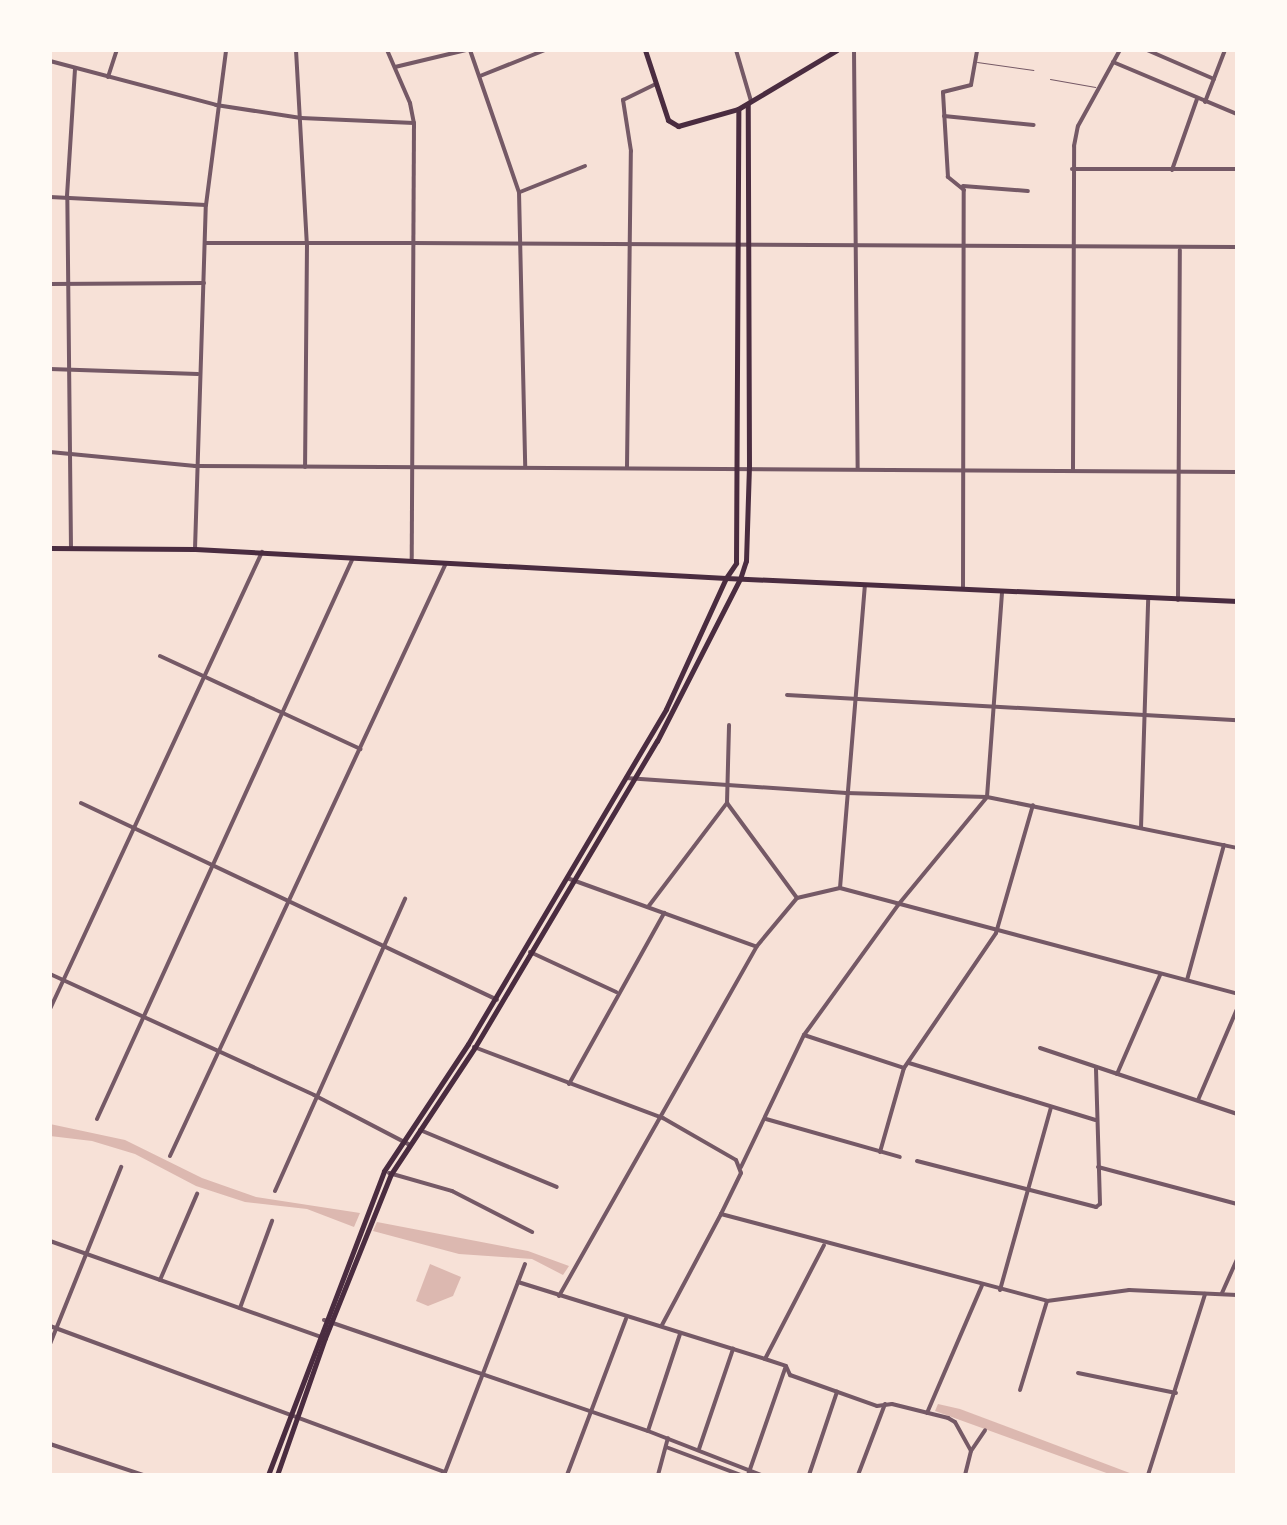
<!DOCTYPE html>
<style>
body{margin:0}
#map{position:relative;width:1287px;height:1525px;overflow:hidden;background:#f7e1d7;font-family:Signika,sans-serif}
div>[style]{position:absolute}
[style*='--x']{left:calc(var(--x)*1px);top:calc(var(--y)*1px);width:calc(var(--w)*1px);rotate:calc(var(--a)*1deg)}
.water>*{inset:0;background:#dcb8b0}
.service>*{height:1px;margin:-0.5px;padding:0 0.5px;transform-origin:0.5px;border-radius:0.5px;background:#755966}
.minor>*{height:4px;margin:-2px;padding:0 2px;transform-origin:2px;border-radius:2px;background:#755966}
.tertiary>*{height:4px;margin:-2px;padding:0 2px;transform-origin:2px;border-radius:2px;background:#755966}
.secondary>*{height:5px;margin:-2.5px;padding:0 2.5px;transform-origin:2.5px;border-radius:2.5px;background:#4a2c40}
.primary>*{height:5px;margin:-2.5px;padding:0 2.5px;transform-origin:2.5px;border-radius:2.5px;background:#4a2c40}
span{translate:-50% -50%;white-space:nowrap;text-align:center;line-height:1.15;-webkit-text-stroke:10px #fffaf5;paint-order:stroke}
.frame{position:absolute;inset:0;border:52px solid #fffaf5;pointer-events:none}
</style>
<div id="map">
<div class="water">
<div style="clip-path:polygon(50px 1124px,125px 1140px,202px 1178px,256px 1197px,360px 1213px,354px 1227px,307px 1209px,245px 1202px,196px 1186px,135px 1154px,92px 1141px,50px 1136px)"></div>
<div style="clip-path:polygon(377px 1222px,528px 1251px,569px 1266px,563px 1275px,532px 1259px,459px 1254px,373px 1231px)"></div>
<div style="clip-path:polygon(430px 1264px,461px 1277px,453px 1296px,428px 1306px,416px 1301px)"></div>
<div style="clip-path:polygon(938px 1404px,960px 1409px,1135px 1475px,1112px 1475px,935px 1411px)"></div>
</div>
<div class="service">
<div style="--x:977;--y:62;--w:57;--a:8.1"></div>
<div style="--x:1050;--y:79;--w:46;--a:10.1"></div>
</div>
<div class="minor">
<div style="--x:296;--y:50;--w:194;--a:86.8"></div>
<div style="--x:307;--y:244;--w:223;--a:90.5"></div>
<div style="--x:470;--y:50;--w:150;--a:71"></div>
<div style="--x:519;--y:192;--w:274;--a:88.7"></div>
<div style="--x:736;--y:50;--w:53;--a:73.6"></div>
<div style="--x:854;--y:50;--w:418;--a:89.5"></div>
<div style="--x:1147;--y:50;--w:73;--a:23.4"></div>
<div style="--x:50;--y:61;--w:172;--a:14.8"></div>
<div style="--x:216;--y:105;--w:86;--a:8.7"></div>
<div style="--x:301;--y:118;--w:113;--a:2.5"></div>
<div style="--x:1113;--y:62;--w:134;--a:22.8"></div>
<div style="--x:395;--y:67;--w:73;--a:-13.5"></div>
<div style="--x:480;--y:76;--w:70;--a:-21.8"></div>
<div style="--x:108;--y:77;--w:28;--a:-72"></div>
<div style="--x:1205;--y:102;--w:56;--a:-69"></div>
<div style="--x:944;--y:116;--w:90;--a:5.7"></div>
<div style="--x:1072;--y:169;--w:165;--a:0"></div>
<div style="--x:1172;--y:170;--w:75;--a:-70.6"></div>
<div style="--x:963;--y:186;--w:65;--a:4.4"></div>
<div style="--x:520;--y:192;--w:70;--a:-21.8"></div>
<div style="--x:50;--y:197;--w:156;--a:2.9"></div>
<div style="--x:206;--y:243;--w:205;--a:0"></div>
<div style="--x:50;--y:284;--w:154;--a:-0.4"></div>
<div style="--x:50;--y:369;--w:148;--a:1.9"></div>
<div style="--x:50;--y:452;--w:146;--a:5.5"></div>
<div style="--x:195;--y:466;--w:1042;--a:0.33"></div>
<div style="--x:627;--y:467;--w:316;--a:-89.3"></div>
<div style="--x:631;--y:151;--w:52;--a:-98.9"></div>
<div style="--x:623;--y:100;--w:37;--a:-26"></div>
<div style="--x:1073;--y:470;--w:324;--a:-89.8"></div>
<div style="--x:1074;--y:146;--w:20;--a:-79"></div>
<div style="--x:1078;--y:126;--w:87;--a:-61.1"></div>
<div style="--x:71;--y:549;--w:353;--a:-90.6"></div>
<div style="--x:67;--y:196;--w:128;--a:-86.4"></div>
<div style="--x:195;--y:549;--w:344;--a:-88.2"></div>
<div style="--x:206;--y:205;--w:156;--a:-82.6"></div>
<div style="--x:963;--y:589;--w:399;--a:-89.9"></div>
<div style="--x:964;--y:190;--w:21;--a:-141"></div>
<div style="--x:948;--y:177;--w:85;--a:-93.4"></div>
<div style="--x:943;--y:92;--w:29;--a:-14"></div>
<div style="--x:971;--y:85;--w:36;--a:-80"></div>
<div style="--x:160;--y:656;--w:221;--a:24.9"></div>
<div style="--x:787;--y:695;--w:451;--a:3.2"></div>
<div style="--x:626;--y:778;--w:221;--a:3.9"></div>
<div style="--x:846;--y:793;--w:141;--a:1.6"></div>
<div style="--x:987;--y:797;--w:255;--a:11.5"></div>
<div style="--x:81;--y:803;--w:460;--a:25.3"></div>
<div style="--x:727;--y:803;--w:118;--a:53.6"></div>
<div style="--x:1141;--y:828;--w:228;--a:-88.2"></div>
<div style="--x:567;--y:878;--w:200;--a:19.9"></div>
<div style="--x:840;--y:888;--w:411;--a:14.9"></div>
<div style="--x:840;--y:888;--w:304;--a:-85.3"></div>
<div style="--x:648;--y:907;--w:131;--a:-52.8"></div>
<div style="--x:727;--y:803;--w:78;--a:-88.5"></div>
<div style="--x:530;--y:952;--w:95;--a:24.9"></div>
<div style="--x:50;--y:974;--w:290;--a:24.6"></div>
<div style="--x:314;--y:1095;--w:108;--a:27.5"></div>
<div style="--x:1187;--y:980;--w:140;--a:-74.7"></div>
<div style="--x:50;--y:1009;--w:504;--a:-65.11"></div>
<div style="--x:804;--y:1035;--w:105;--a:18.3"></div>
<div style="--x:1040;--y:1048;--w:208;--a:18.5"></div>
<div style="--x:909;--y:1063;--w:195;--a:17"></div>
<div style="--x:1117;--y:1074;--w:108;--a:-66.5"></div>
<div style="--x:569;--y:1084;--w:196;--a:-60.9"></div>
<div style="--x:1198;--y:1100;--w:99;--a:-66.8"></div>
<div style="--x:97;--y:1119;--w:614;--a:-65.48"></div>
<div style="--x:766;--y:1119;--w:139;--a:15.8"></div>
<div style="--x:420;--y:1130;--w:148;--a:22.6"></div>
<div style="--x:880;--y:1152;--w:87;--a:-74.1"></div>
<div style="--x:904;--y:1068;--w:163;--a:-55.7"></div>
<div style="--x:996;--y:933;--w:133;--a:-73.9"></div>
<div style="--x:170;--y:1156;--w:654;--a:-65.04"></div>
<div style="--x:917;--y:1161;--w:185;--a:14.4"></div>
<div style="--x:1096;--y:1207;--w:5;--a:-37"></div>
<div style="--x:1100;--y:1204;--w:136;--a:-91.7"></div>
<div style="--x:741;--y:1167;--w:146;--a:-64.5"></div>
<div style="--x:804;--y:1035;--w:160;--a:-54.1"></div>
<div style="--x:898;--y:905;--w:140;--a:-50.5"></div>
<div style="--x:987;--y:797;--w:205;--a:-85.8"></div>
<div style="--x:1098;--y:1167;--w:144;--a:14.9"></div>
<div style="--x:389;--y:1173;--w:66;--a:15.9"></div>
<div style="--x:452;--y:1191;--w:90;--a:27.1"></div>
<div style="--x:275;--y:1191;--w:320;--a:-66"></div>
<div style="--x:50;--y:1241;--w:288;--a:19.5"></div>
<div style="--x:160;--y:1280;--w:94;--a:-66.7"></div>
<div style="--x:518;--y:1282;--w:259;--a:17.3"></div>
<div style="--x:765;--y:1359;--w:22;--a:18"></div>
<div style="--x:786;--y:1366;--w:10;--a:66"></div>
<div style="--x:790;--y:1375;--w:92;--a:19.6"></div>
<div style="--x:877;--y:1406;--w:15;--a:-8"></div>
<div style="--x:892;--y:1404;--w:58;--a:14"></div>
<div style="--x:948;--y:1418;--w:8;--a:30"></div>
<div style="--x:955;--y:1422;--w:33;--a:61"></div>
<div style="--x:1000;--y:1290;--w:190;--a:-74.4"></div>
<div style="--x:1222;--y:1293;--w:37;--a:-66"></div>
<div style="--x:559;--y:1296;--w:402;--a:-60.5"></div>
<div style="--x:757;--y:946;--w:62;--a:-50.2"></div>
<div style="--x:797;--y:898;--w:44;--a:-13.1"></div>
<div style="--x:240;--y:1308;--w:93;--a:-69.8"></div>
<div style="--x:324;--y:1320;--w:342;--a:18.9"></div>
<div style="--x:662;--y:1325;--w:126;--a:-62"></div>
<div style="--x:50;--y:1326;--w:421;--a:20.3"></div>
<div style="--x:680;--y:1334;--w:102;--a:108.3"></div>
<div style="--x:648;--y:1431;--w:121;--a:21.3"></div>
<div style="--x:50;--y:1344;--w:191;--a:-68.1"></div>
<div style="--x:765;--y:1359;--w:128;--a:-62.6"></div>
<div style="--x:1078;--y:1373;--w:100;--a:11.5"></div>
<div style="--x:1020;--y:1390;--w:93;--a:-73.1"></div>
<div style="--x:927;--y:1413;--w:139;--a:-66.7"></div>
<div style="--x:50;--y:1444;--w:98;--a:18.4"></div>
<div style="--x:666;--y:1447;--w:80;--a:20.5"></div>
<div style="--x:699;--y:1449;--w:106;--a:-71.2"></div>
<div style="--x:444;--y:1475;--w:226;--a:-69"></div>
<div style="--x:567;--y:1475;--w:167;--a:-69.3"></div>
<div style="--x:658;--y:1475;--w:38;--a:-75"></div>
<div style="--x:748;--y:1475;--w:115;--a:-70.8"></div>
<div style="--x:809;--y:1475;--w:88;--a:-71.4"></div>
<div style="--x:858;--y:1475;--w:76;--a:-69.2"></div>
<div style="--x:965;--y:1475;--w:25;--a:-76"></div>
<div style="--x:971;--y:1451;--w:25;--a:-56"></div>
</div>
<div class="tertiary">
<div style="--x:387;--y:50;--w:58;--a:66.5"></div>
<div style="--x:410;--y:103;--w:20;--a:79"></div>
<div style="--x:414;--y:123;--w:437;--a:90.3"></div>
<div style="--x:412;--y:243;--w:825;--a:0.28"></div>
<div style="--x:1178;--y:600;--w:350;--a:-89.7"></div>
<div style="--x:474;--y:1047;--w:202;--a:20.6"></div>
<div style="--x:663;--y:1118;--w:84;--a:29.9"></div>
<div style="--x:736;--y:1160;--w:14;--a:69"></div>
<div style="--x:741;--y:1173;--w:46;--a:116"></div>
<div style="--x:721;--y:1214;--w:337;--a:14.9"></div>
<div style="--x:1047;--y:1301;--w:83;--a:-7.6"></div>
<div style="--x:1129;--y:1290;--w:108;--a:2.7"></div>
<div style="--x:1148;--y:1475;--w:190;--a:-72.5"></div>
</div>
<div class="secondary">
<div style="--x:645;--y:50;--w:74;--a:71.8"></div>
<div style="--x:668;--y:120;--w:12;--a:31"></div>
<div style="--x:678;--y:126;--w:62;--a:-15.8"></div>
<div style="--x:738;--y:109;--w:115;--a:-30.8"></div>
<div style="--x:50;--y:548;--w:145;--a:0.4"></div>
<div style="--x:195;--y:549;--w:532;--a:3.13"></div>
<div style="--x:726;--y:578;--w:18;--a:-56"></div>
<div style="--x:736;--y:563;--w:454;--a:-89.7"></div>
<div style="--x:740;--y:579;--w:19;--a:-72"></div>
<div style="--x:746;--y:561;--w:93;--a:-88.2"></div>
<div style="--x:749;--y:468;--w:364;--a:-90.2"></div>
</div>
<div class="primary">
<div style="--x:268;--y:1475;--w:325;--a:-69.1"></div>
<div style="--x:384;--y:1171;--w:152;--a:-56.5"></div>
<div style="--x:468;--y:1044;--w:389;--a:-59.4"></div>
<div style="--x:666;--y:709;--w:144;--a:-65.4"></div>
<div style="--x:726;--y:578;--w:512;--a:2.58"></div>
<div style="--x:277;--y:1475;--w:145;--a:-70.7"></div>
<div style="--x:325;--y:1338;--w:177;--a:-68.1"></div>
<div style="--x:391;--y:1174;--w:152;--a:-56.5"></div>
<div style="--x:475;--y:1047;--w:356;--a:-59.3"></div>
<div style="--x:657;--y:741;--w:182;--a:-62.9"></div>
</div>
<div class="frame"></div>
</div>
